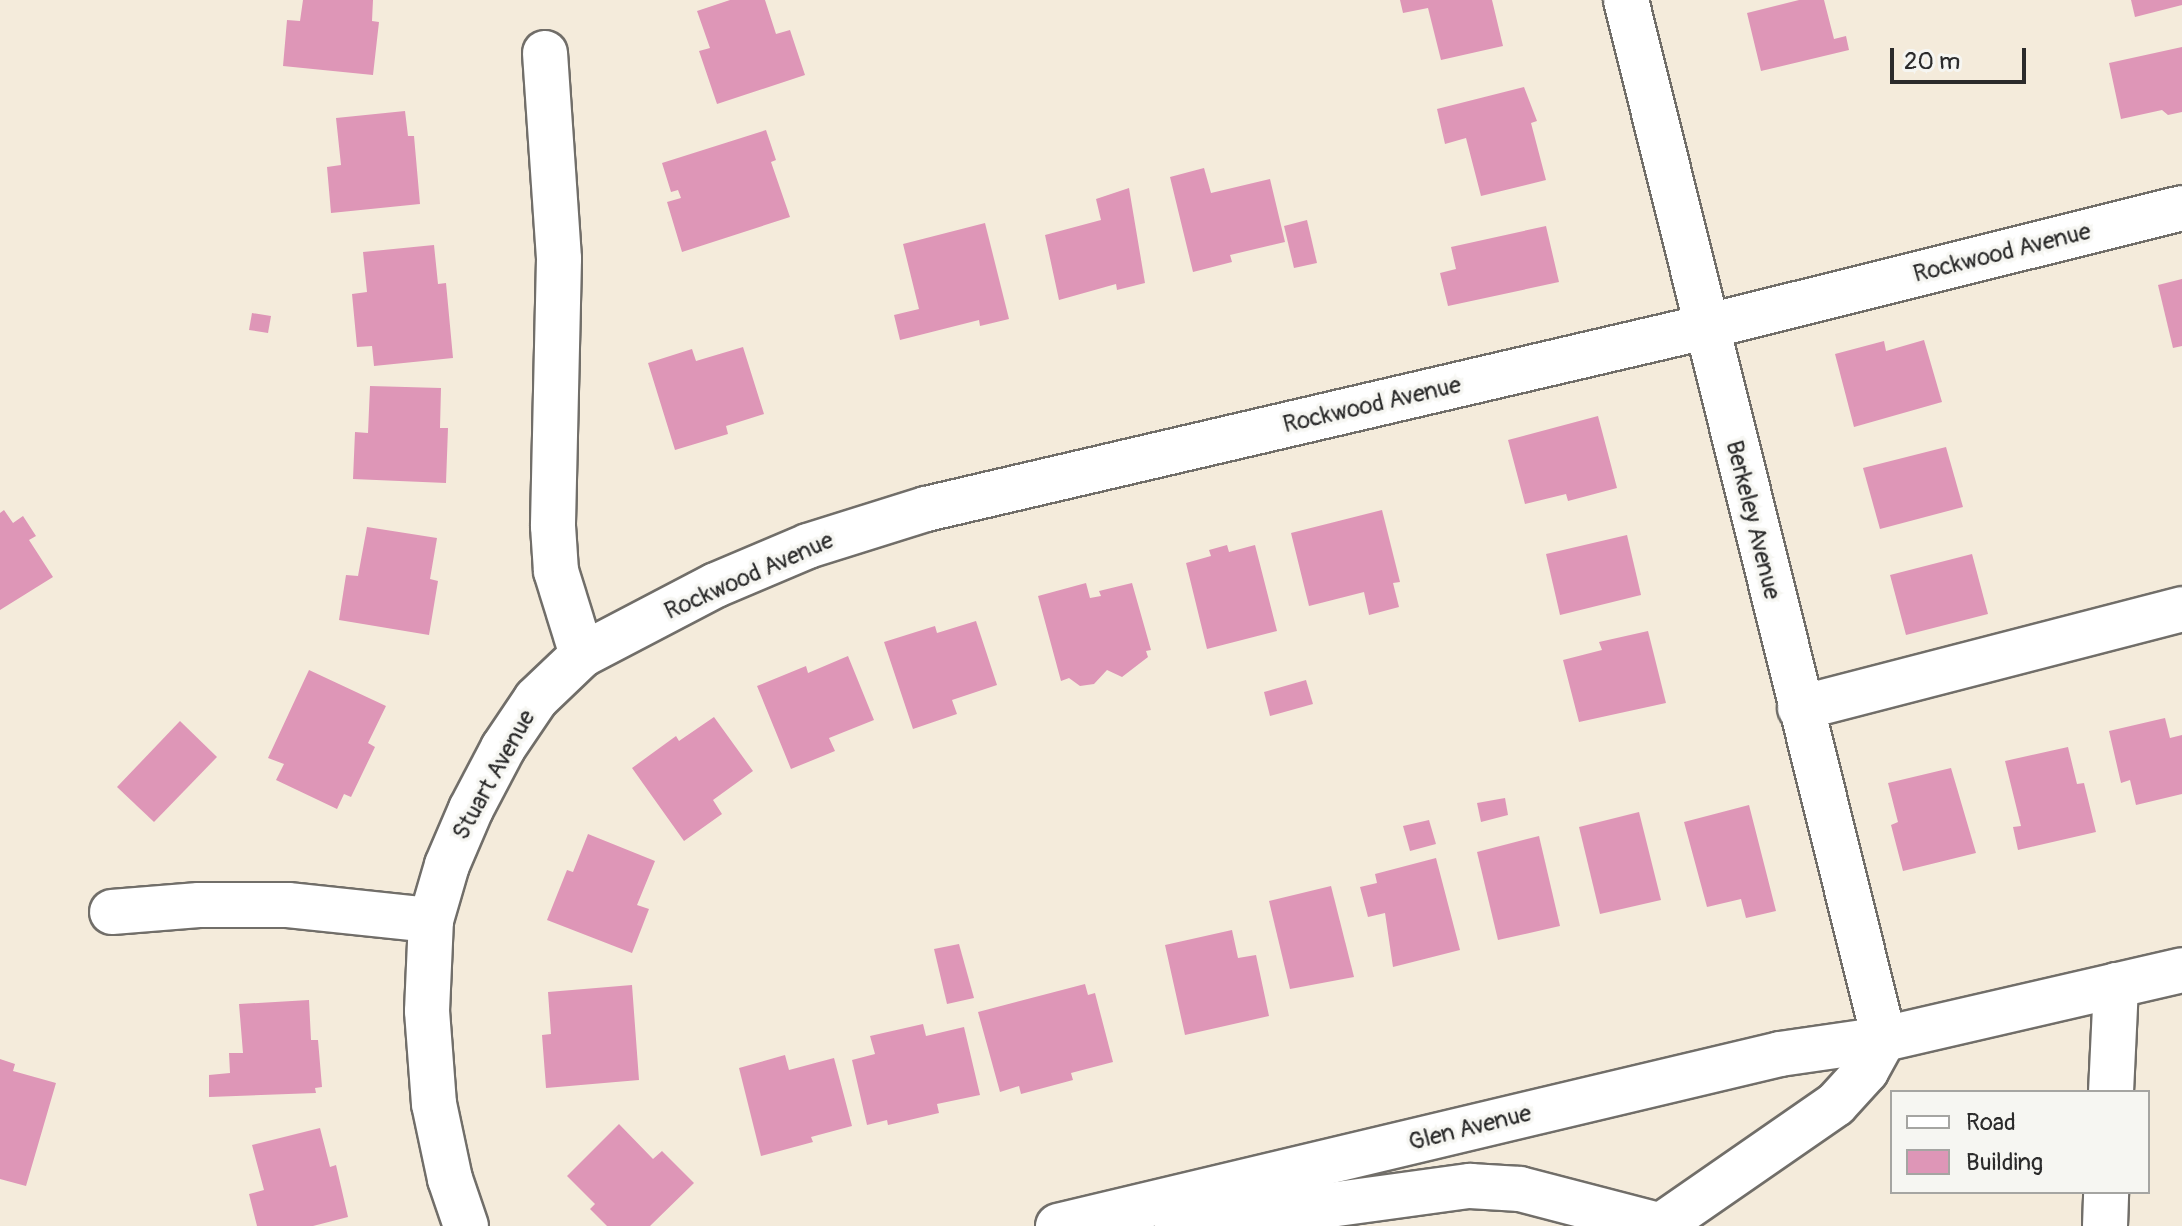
<!DOCTYPE html>
<style>
body{margin:0}
#map{position:relative;width:2182px;height:1226px;overflow:hidden;background:#f4ebdb;font-family:Pangolin,sans-serif}
div>[style]{position:absolute}
[style*='--x']{left:calc(var(--x)*1px);top:calc(var(--y)*1px);width:calc(var(--w)*1px);rotate:calc(var(--a)*1deg)}
.building>*{inset:0;background:#de96b7}
.roads{filter:drop-shadow(2px 0 #716e69) drop-shadow(-2px 0 #716e69) drop-shadow(0 2px #716e69) drop-shadow(0 -2px #716e69)}
.minor>*{height:44px;margin:-22px;padding:0 22px;transform-origin:22px;border-radius:22px;background:#fff}
.major>*{height:44px;margin:-22px;padding:0 22px;transform-origin:22px;border-radius:22px;background:#fff}
span{translate:-50% -50%;white-space:nowrap;text-align:center;line-height:1.15;-webkit-text-stroke:7px #f6f6f2;paint-order:stroke}
.street-label{font-size:24px;color:#2b2b2b}
.legend{position:absolute;left:1890px;top:1090px;width:260px;height:104px;box-sizing:border-box;background:#f6f6f2;border:2px solid #a5a5a2;margin:0;padding:10px 14px;list-style:none;font-size:24px;color:#2b2b2b}
.legend li{display:flex;align-items:center;gap:16px;height:40px}
.legend b{width:40px;border:2px solid #a5a5a2}
.scale{position:absolute;left:1890px;top:48px;width:136px;height:36px;box-sizing:border-box;border:4px solid #2b2b2b;border-top:0;padding-left:10px;font-size:24px;line-height:28px;white-space:nowrap;color:#2b2b2b;-webkit-text-stroke:6px #f6f6f2;paint-order:stroke}
</style>
<div id="map">
<div class="building">
<div style="clip-path:polygon(303px 0,373px 0,372px 21px,379px 22px,373px 75px,283px 66px,287px 20px,300px 21px)"></div>
<div style="clip-path:polygon(730px 0,765px 0,776px 34px,790px 30px,805px 75px,717px 104px,699px 51px,710px 48px,697px 11px)"></div>
<div style="clip-path:polygon(1400px 0,1492px 0,1503px 46px,1441px 60px,1428px 8px,1403px 13px)"></div>
<div style="clip-path:polygon(1799px 0,1824px 0,1834px 39px,1846px 36px,1849px 50px,1761px 71px,1747px 13px)"></div>
<div style="clip-path:polygon(2131px 0,2182px 0,2182px 5px,2135px 17px)"></div>
<div style="clip-path:polygon(2182px 47px,2182px 112px,2168px 115px,2162px 110px,2121px 119px,2109px 63px)"></div>
<div style="clip-path:polygon(1524px 87px,1537px 121px,1531px 123px,1546px 180px,1481px 196px,1466px 138px,1445px 144px,1437px 109px)"></div>
<div style="clip-path:polygon(405px 111px,408px 136px,414px 136px,420px 204px,331px 213px,327px 167px,341px 165px,336px 118px)"></div>
<div style="clip-path:polygon(766px 130px,776px 160px,771px 162px,790px 217px,682px 252px,667px 202px,681px 198px,678px 190px,671px 192px,662px 163px)"></div>
<div style="clip-path:polygon(1204px 168px,1211px 193px,1270px 179px,1285px 242px,1230px 255px,1232px 262px,1193px 272px,1170px 177px)"></div>
<div style="clip-path:polygon(1129px 188px,1145px 283px,1117px 290px,1116px 284px,1059px 300px,1045px 235px,1101px 220px,1096px 199px)"></div>
<div style="clip-path:polygon(1307px 220px,1317px 263px,1294px 268px,1284px 226px)"></div>
<div style="clip-path:polygon(985px 223px,1009px 319px,980px 326px,979px 320px,900px 340px,894px 315px,919px 309px,903px 244px)"></div>
<div style="clip-path:polygon(1546px 226px,1559px 282px,1448px 306px,1440px 273px,1456px 269px,1451px 247px)"></div>
<div style="clip-path:polygon(434px 245px,438px 284px,446px 283px,453px 358px,374px 366px,372px 346px,357px 347px,352px 294px,367px 292px,363px 252px)"></div>
<div style="clip-path:polygon(2182px 279px,2182px 346px,2173px 348px,2158px 285px)"></div>
<div style="clip-path:polygon(252px 313px,271px 316px,268px 333px,249px 330px)"></div>
<div style="clip-path:polygon(1924px 340px,1942px 402px,1854px 427px,1835px 354px,1884px 341px,1886px 351px)"></div>
<div style="clip-path:polygon(743px 347px,764px 414px,726px 426px,728px 434px,675px 450px,648px 363px,692px 349px,696px 361px)"></div>
<div style="clip-path:polygon(370px 386px,441px 388px,440px 428px,448px 428px,446px 483px,353px 479px,355px 432px,368px 433px)"></div>
<div style="clip-path:polygon(1598px 416px,1617px 488px,1568px 501px,1566px 494px,1525px 504px,1508px 440px)"></div>
<div style="clip-path:polygon(1946px 447px,1963px 507px,1880px 529px,1863px 468px)"></div>
<div style="clip-path:polygon(4px 510px,13px 523px,23px 516px,36px 536px,29px 540px,53px 577px,0 610px,0 513px)"></div>
<div style="clip-path:polygon(1382px 510px,1400px 582px,1393px 583px,1399px 607px,1369px 615px,1364px 592px,1309px 606px,1291px 533px)"></div>
<div style="clip-path:polygon(367px 527px,437px 538px,430px 579px,438px 581px,429px 635px,339px 620px,346px 575px,358px 576px)"></div>
<div style="clip-path:polygon(1627px 535px,1641px 595px,1560px 615px,1546px 554px)"></div>
<div style="clip-path:polygon(1227px 545px,1229px 552px,1255px 545px,1277px 631px,1207px 649px,1186px 563px,1211px 556px,1209px 550px)"></div>
<div style="clip-path:polygon(1972px 554px,1988px 614px,1906px 635px,1890px 575px)"></div>
<div style="clip-path:polygon(1086px 583px,1090px 598px,1101px 596px,1099px 591px,1132px 583px,1151px 650px,1146px 651px,1148px 657px,1122px 677px,1107px 670px,1094px 684px,1080px 686px,1069px 678px,1061px 681px,1038px 596px)"></div>
<div style="clip-path:polygon(976px 621px,997px 685px,952px 700px,957px 714px,913px 729px,884px 642px,935px 626px,937px 633px)"></div>
<div style="clip-path:polygon(1648px 631px,1666px 703px,1579px 722px,1563px 660px,1602px 650px,1599px 642px)"></div>
<div style="clip-path:polygon(848px 656px,874px 720px,829px 738px,835px 751px,791px 769px,757px 686px,806px 666px,808px 673px)"></div>
<div style="clip-path:polygon(309px 670px,386px 706px,368px 743px,375px 747px,351px 797px,344px 794px,337px 809px,276px 780px,284px 764px,268px 758px)"></div>
<div style="clip-path:polygon(1306px 680px,1313px 704px,1270px 716px,1264px 692px)"></div>
<div style="clip-path:polygon(714px 717px,753px 771px,713px 800px,722px 814px,684px 841px,632px 768px,676px 736px,679px 741px)"></div>
<div style="clip-path:polygon(2165px 718px,2170px 738px,2182px 735px,2182px 794px,2136px 805px,2130px 780px,2121px 783px,2109px 731px)"></div>
<div style="clip-path:polygon(180px 721px,217px 757px,154px 822px,117px 787px)"></div>
<div style="clip-path:polygon(2068px 747px,2077px 784px,2084px 783px,2096px 832px,2018px 850px,2013px 827px,2021px 826px,2005px 761px)"></div>
<div style="clip-path:polygon(1951px 768px,1976px 853px,1903px 871px,1891px 825px,1898px 822px,1888px 783px)"></div>
<div style="clip-path:polygon(1505px 798px,1508px 815px,1481px 822px,1477px 803px)"></div>
<div style="clip-path:polygon(1749px 805px,1776px 911px,1746px 918px,1741px 899px,1707px 907px,1684px 822px)"></div>
<div style="clip-path:polygon(1639px 812px,1661px 900px,1600px 914px,1579px 827px)"></div>
<div style="clip-path:polygon(1429px 820px,1436px 844px,1410px 851px,1403px 826px)"></div>
<div style="clip-path:polygon(588px 834px,655px 861px,637px 905px,649px 909px,632px 953px,547px 920px,567px 870px,573px 872px)"></div>
<div style="clip-path:polygon(1539px 836px,1560px 926px,1498px 940px,1477px 852px)"></div>
<div style="clip-path:polygon(1436px 858px,1460px 950px,1393px 967px,1385px 913px,1368px 917px,1360px 887px,1377px 883px,1375px 874px)"></div>
<div style="clip-path:polygon(1331px 886px,1354px 977px,1290px 989px,1269px 901px)"></div>
<div style="clip-path:polygon(1232px 930px,1238px 958px,1256px 955px,1269px 1016px,1185px 1035px,1165px 945px)"></div>
<div style="clip-path:polygon(959px 944px,974px 998px,947px 1004px,934px 949px)"></div>
<div style="clip-path:polygon(1085px 984px,1088px 995px,1095px 993px,1113px 1062px,1071px 1073px,1073px 1080px,1021px 1094px,1019px 1086px,1000px 1092px,978px 1012px)"></div>
<div style="clip-path:polygon(632px 985px,639px 1080px,546px 1088px,542px 1035px,551px 1034px,548px 992px)"></div>
<div style="clip-path:polygon(309px 1000px,311px 1040px,318px 1040px,322px 1087px,315px 1088px,316px 1093px,209px 1097px,209px 1075px,230px 1073px,229px 1053px,243px 1053px,239px 1004px)"></div>
<div style="clip-path:polygon(923px 1024px,926px 1036px,964px 1027px,980px 1095px,937px 1104px,939px 1113px,888px 1125px,887px 1120px,867px 1125px,852px 1060px,875px 1054px,870px 1036px)"></div>
<div style="clip-path:polygon(785px 1055px,789px 1070px,834px 1058px,852px 1126px,811px 1137px,813px 1142px,761px 1156px,739px 1068px)"></div>
<div style="clip-path:polygon(0 1059px,15px 1064px,13px 1071px,56px 1083px,26px 1186px,0 1179px)"></div>
<div style="clip-path:polygon(619px 1124px,653px 1159px,662px 1151px,694px 1183px,650px 1226px,607px 1226px,590px 1209px,595px 1204px,567px 1176px)"></div>
<div style="clip-path:polygon(320px 1128px,330px 1167px,336px 1165px,348px 1217px,313px 1226px,257px 1226px,249px 1194px,264px 1190px,252px 1145px)"></div>
</div>
<div class="roads">
<div class="minor">
<div style="--x:1626;--y:0;--w:1071;--a:76.05"></div>
<div style="--x:545;--y:53;--w:206;--a:86.1"></div>
<div style="--x:559;--y:259;--w:267;--a:91.3"></div>
<div style="--x:553;--y:526;--w:45;--a:86.2"></div>
<div style="--x:556;--y:571;--w:88;--a:72.8"></div>
<div style="--x:1800;--y:708;--w:395;--a:-14.5"></div>
<div style="--x:112;--y:912;--w:87;--a:-4.6"></div>
<div style="--x:199;--y:905;--w:89;--a:0"></div>
<div style="--x:288;--y:905;--w:144;--a:6"></div>
<div style="--x:2111;--y:1092;--w:107;--a:-87.3"></div>
<div style="--x:466;--y:1226;--w:50;--a:-108.8"></div>
<div style="--x:450;--y:1179;--w:77;--a:-102"></div>
<div style="--x:434;--y:1104;--w:93;--a:-94.3"></div>
<div style="--x:427;--y:1011;--w:91;--a:-87.5"></div>
<div style="--x:431;--y:920;--w:57;--a:-73.8"></div>
<div style="--x:447;--y:865;--w:61;--a:-66.8"></div>
<div style="--x:471;--y:809;--w:69;--a:-62.3"></div>
<div style="--x:503;--y:748;--w:59;--a:-56"></div>
<div style="--x:536;--y:699;--w:64;--a:-43.7"></div>
<div style="--x:582;--y:655;--w:151;--a:-27.6"></div>
<div style="--x:716;--y:585;--w:100;--a:-23"></div>
<div style="--x:808;--y:546;--w:124;--a:-17.4"></div>
<div style="--x:926;--y:509;--w:800;--a:-13.15"></div>
<div style="--x:1705;--y:327;--w:492;--a:-14"></div>
<div style="--x:1058;--y:1226;--w:742;--a:-13.4"></div>
<div style="--x:1780;--y:1054;--w:105;--a:-8.2"></div>
<div style="--x:1884;--y:1039;--w:306;--a:-13"></div>
<div style="--x:1660;--y:1226;--w:214;--a:-34.7"></div>
<div style="--x:1836;--y:1104;--w:45;--a:-47.7"></div>
<div style="--x:1866;--y:1071;--w:37;--a:-61"></div>
<div style="--x:2105;--y:1226;--w:34;--a:-88"></div>
</div>
<div class="major">
<div style="--x:1177;--y:1226;--w:296;--a:-7.8"></div>
<div style="--x:1470;--y:1186;--w:50;--a:3.4"></div>
<div style="--x:1520;--y:1189;--w:147;--a:14.6"></div>
</div>
</div>
<div class="street-label">
<span style="left:2002px;top:253px;rotate:-14deg">Rockwood Avenue</span>
<span style="left:1372px;top:405px;rotate:-13deg">Rockwood Avenue</span>
<span style="left:1753px;top:520px;rotate:76deg">Berkeley Avenue</span>
<span style="left:749px;top:576px;rotate:-24deg">Rockwood Avenue</span>
<span style="left:494px;top:775px;rotate:-61deg">Stuart Avenue</span>
<span style="left:1470px;top:1128px;rotate:-14deg">Glen Avenue</span>
</div>
<ul class="legend">
<li><b style="height:10px;background:#fff"></b>Road</li>
<li><b style="height:22px;background:#de96b7"></b>Building</li>
</ul>
<div class="scale">20 m</div>
</div>
